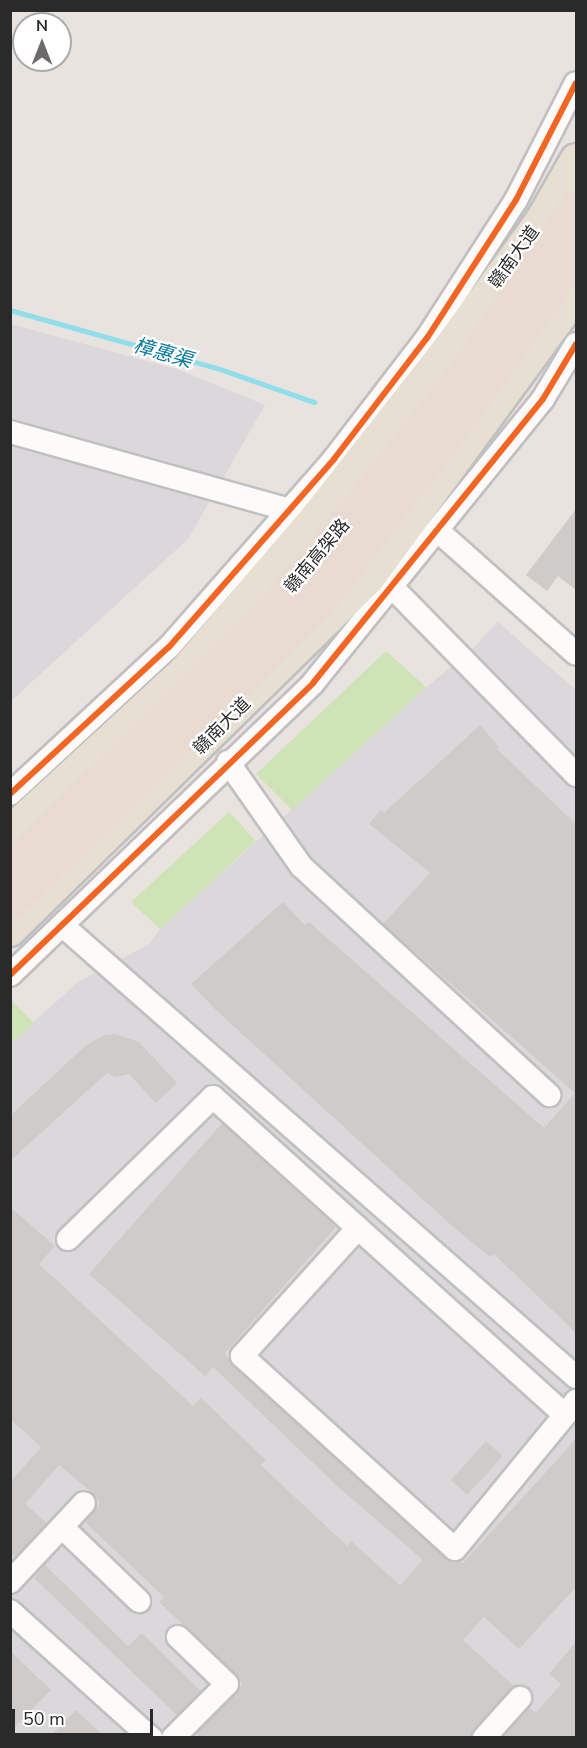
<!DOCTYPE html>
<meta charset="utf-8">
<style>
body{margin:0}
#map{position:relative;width:587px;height:1748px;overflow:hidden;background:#e8e3df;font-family:"Nunito Sans","Noto Sans SC",sans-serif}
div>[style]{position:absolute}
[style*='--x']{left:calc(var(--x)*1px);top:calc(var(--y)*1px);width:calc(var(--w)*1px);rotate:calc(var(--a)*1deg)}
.industrial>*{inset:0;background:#dbd8db}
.green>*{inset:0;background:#cee4b6}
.stream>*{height:5px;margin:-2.5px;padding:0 2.5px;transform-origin:2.5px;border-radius:2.5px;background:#90ddec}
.building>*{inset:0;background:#cecbc8}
.roads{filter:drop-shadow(2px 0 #c1c0c1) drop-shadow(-2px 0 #c1c0c1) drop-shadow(0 2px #c1c0c1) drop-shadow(0 -2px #c1c0c1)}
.minor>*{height:22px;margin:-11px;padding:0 11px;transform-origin:11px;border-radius:11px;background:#fcfbfa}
.major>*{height:30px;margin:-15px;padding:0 15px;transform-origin:15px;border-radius:15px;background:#e7e0d2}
.highway>*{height:33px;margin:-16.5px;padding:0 16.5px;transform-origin:16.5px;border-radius:16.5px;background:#e9dad2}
.bus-1>*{height:6px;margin:-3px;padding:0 3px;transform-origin:3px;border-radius:3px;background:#f26522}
span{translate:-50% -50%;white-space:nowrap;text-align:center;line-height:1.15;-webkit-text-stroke:4.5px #fff;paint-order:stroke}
.street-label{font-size:18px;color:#2a2a2a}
.water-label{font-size:20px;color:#09799e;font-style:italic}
.frame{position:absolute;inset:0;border:12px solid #2a2a2a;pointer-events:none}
.north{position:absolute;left:12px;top:12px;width:60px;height:60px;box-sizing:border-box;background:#fff;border:2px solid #aaa;border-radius:50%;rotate:0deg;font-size:16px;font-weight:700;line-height:24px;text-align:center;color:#2a2a2a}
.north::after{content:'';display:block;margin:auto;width:21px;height:27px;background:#6c6b69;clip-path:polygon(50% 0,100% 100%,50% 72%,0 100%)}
.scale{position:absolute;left:12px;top:1709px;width:141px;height:27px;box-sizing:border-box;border:3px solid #2a2a2a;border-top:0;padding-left:8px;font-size:18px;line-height:21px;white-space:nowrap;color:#2a2a2a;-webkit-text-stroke:4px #fff;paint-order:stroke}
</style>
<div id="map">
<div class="industrial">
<div style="clip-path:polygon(11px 324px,176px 369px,265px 405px,188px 539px,11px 701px)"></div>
<div style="clip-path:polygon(498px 622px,576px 690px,576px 1737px,11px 1737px,10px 1043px,77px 983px,149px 944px,160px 929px,426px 687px,466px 655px)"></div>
</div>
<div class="green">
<div style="clip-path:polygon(386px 651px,426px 687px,292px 810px,256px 774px)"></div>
<div style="clip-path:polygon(229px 812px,256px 841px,160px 929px,131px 902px)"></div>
<div style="clip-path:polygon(10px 999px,34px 1023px,11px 1043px,10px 1043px)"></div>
</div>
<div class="stream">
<div style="--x:10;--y:310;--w:215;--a:15.7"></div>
<div style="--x:217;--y:368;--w:103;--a:19.3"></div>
</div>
<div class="building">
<div style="clip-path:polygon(576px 509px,576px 590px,558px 576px,547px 591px,526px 575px)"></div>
<div style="clip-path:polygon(480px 725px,499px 747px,497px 749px,576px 824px,576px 1333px,494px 1254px,490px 1257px,451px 1225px,217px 1011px,191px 984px,283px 902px,305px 925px,309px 922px,544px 1128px,575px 1093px,383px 924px,430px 873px,369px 824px,381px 810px,384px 813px)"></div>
<div style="clip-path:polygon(115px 1034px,139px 1042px,177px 1083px,156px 1103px,129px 1074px,115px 1077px,107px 1073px,10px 1161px,10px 1116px,86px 1045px,105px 1035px)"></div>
<div style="clip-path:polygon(222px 1123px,336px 1227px,225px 1353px,233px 1366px,446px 1559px,463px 1563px,576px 1439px,576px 1587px,519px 1649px,484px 1617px,463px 1640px,514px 1686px,474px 1729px,471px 1737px,200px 1737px,196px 1734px,237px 1694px,242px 1684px,236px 1674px,159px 1602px,164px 1597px,85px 1522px,100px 1503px,94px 1494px,59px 1465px,25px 1504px,47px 1523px,15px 1557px,10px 1552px,10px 1482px,41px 1447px,10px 1419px,10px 1207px,55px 1246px,39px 1264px,193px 1406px,201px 1398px,266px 1460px,261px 1465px,347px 1546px,351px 1541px,400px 1585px,423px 1560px,337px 1486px,213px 1367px,205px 1376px,89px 1274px)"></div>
<div style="clip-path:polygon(486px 1441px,503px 1456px,467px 1495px,451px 1480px)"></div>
<div style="clip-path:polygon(45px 1565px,128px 1646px,142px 1633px,201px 1691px,177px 1715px,34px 1578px)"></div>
<div style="clip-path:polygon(576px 1642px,576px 1737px,503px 1737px,529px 1708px,536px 1713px,561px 1684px,549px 1674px)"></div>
<div style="clip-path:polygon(10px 1651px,51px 1690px,10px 1732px)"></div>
<div style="clip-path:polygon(76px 1710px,105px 1737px,49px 1737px)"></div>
</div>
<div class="roads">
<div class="minor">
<div style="--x:10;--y:432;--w:290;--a:15.6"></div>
<div style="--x:437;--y:530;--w:186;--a:41.7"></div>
<div style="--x:390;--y:585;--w:266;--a:45.6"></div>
<div style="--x:228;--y:762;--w:127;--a:54.9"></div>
<div style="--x:301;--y:866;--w:338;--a:42.7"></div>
<div style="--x:10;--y:794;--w:217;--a:-42.8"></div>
<div style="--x:169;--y:647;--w:250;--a:-48.7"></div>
<div style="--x:334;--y:459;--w:153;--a:-52.5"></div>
<div style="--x:427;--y:338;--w:164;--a:-57.2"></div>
<div style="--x:516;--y:200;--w:131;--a:-62.9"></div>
<div style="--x:63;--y:926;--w:683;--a:41.32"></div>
<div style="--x:10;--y:975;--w:421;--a:-43.9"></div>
<div style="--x:313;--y:683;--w:365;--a:-51"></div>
<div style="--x:543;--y:399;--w:64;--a:-59"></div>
<div style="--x:358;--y:1228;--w:173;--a:132.2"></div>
<div style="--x:242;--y:1356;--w:287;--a:42.2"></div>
<div style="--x:455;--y:1549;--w:173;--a:-50.6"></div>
<div style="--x:68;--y:1239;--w:203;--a:-44.4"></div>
<div style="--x:213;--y:1097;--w:474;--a:42.1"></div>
<div style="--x:565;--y:1415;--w:18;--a:-52"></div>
<div style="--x:62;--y:1527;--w:107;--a:43.9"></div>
<div style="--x:10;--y:1582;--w:108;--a:-46.9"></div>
<div style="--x:10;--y:1611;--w:190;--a:42"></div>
<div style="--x:173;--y:1738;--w:76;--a:-45"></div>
<div style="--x:227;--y:1684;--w:68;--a:-136.2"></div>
<div style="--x:484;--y:1738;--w:54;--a:-48"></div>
</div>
<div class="major">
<div style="--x:10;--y:831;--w:238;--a:-42.6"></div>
<div style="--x:185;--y:670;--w:200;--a:-49.5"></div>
<div style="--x:315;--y:518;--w:212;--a:-51.9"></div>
<div style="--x:446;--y:351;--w:162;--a:-54.1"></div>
<div style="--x:541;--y:220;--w:70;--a:-60.2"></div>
<div style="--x:10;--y:931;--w:503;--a:-44.44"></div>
<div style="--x:369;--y:579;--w:351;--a:-53.8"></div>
</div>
<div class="highway">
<div style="--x:10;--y:868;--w:360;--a:-44.4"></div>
<div style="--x:267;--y:616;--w:136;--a:-50.1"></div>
<div style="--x:354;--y:512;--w:176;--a:-51.7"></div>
<div style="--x:463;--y:374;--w:203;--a:-56.2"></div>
<div style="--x:10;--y:903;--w:431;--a:-44.3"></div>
<div style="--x:318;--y:602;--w:206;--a:-52.3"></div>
<div style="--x:444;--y:439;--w:186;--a:-54.6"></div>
<div style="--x:552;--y:287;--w:48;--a:-60.3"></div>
</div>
</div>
<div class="bus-1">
<div style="--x:10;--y:794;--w:217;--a:-42.8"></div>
<div style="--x:169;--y:647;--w:250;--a:-48.7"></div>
<div style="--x:334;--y:459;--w:153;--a:-52.5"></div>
<div style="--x:427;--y:338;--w:164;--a:-57.2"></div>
<div style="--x:516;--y:200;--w:131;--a:-62.9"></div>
<div style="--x:10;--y:975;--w:421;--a:-43.9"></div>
<div style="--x:313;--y:683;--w:365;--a:-51"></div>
<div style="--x:543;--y:399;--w:64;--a:-59"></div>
</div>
<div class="street-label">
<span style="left:514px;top:257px;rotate:-54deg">赣南大道</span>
<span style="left:317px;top:556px;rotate:-50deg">赣南高架路</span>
<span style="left:222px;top:726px;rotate:-45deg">赣南大道</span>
</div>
<div class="water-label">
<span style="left:163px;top:353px;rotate:16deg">樟惠渠</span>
</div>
<div class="frame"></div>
<div class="north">N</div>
<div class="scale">50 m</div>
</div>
